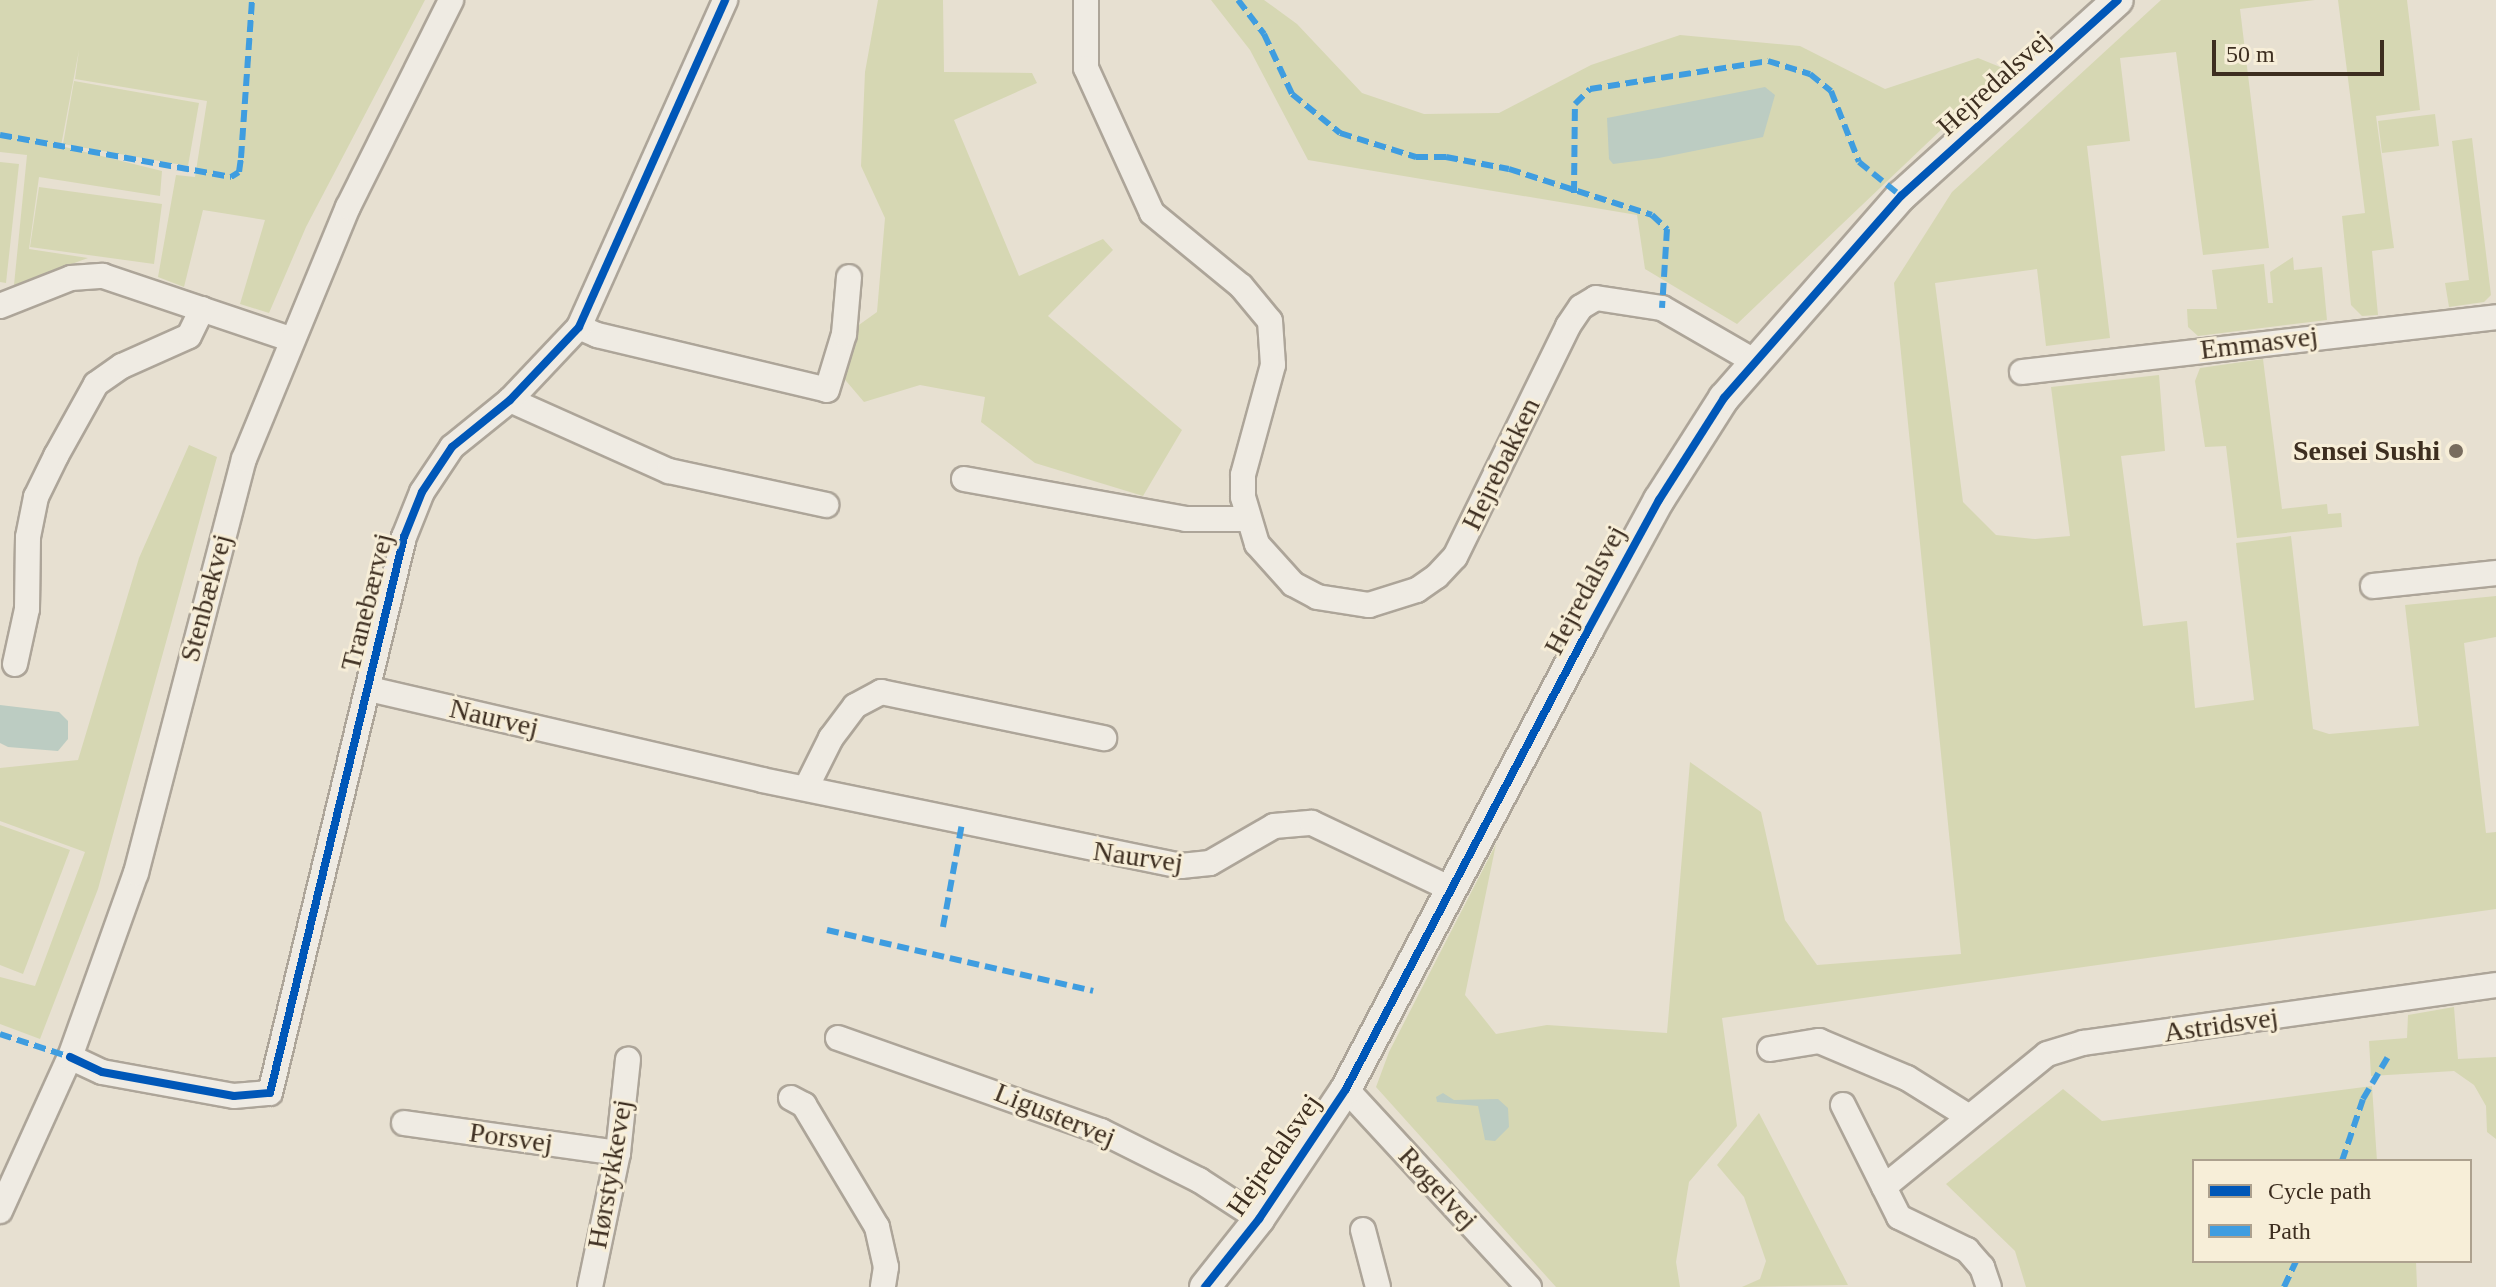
<!DOCTYPE html>
<meta charset="utf-8">
<style>
body{margin:0}
#map{position:relative;width:2496px;height:1287px;overflow:hidden;background:#e7e0d1;font-family:"Times New Roman",serif}
div>[style]{position:absolute}
[style*='--x']{left:calc(var(--x)*1px);top:calc(var(--y)*1px);width:calc(var(--w)*1px);rotate:calc(var(--a)*1deg)}
.green>*{inset:0;background:#d6d7b3}
.water>*{inset:0;background:#bcccc2}
.roads{filter:drop-shadow(2px 0 #ada599) drop-shadow(-2px 0 #ada599) drop-shadow(0 2px #ada599) drop-shadow(0 -2px #ada599)}
.minor>*{height:24px;margin:-12px;padding:0 12px;transform-origin:12px;border-radius:12px;background:#efebe3}
.tertiary>*{height:30px;margin:-15px;padding:0 15px;transform-origin:15px;border-radius:15px;background:#efebe3}
.quiet>*{height:6px;margin-top:-3px;transform-origin:0;background:repeating-linear-gradient(90deg,#3f9de0 0 12px,transparent 0 18px)}
.cycleway>*{height:8px;margin:-4px;padding:0 4px;transform-origin:4px;border-radius:4px;background:#0057b8}
.dots>*{width:22px;height:22px;translate:-50% -50%;box-sizing:border-box;border:4px solid #f7eed8;border-radius:50%}
span{translate:-50% -50%;white-space:nowrap;text-align:center;line-height:1.15;-webkit-text-stroke:6px #f7eed8;paint-order:stroke}
.street-label{font-size:28px;color:#3d2e20}
.poi-label{font-size:28px;color:#3d2e20;font-weight:700}
.right{translate:-100% -50%;text-align:right}
.legend{position:absolute;left:2192px;top:1159px;width:280px;height:104px;box-sizing:border-box;background:#f7eed8;border:2px solid #ada18e;margin:0;padding:10px 14px;list-style:none;font-size:24px;color:#3d2e20}
.legend li{display:flex;align-items:center;gap:16px;height:40px}
.legend b{width:40px;border:2px solid #ada18e}
.scale{position:absolute;left:2212px;top:40px;width:172px;height:36px;box-sizing:border-box;border:4px solid #3d2e20;border-top:0;padding-left:10px;font-size:24px;line-height:28px;white-space:nowrap;color:#3d2e20;-webkit-text-stroke:6px #f7eed8;paint-order:stroke}
</style>
<div id="map">
<div class="green">
<div style="clip-path:polygon(0 0,425px 0,306px 227px,269px 313px,240px 304px,265px 220px,203px 210px,184px 287px,158px 277px,176px 175px,195px 177px,207px 101px,75px 79px,79px 50px,61px 146px,162px 171px,160px 196px,39px 177px,29px 249px,88px 258px,14px 285px,27px 155px,0 152px)"></div>
<div style="clip-path:polygon(878px 0,943px 0,944px 72px,1032px 73px,1037px 83px,954px 120px,1019px 276px,1103px 239px,1113px 250px,1048px 316px,1182px 430px,1143px 496px,1035px 463px,981px 422px,985px 397px,920px 385px,864px 402px,841px 375px,849px 332px,877px 312px,885px 218px,861px 166px,865px 72px)"></div>
<div style="clip-path:polygon(1211px 0,1264px 0,1297px 24px,1362px 93px,1424px 114px,1499px 113px,1591px 65px,1680px 35px,1800px 46px,1885px 89px,1978px 58px,2005px 69px,1737px 324px,1645px 269px,1637px 215px,1308px 160px,1250px 50px)"></div>
<div style="clip-path:polygon(2161px 0,2315px 0,2240px 9px,2269px 248px,2203px 255px,2176px 52px,2120px 58px,2130px 141px,2087px 146px,2110px 338px,2046px 346px,2037px 269px,1935px 283px,1963px 502px,1996px 535px,2035px 539px,2070px 536px,2051px 387px,2159px 375px,2165px 451px,2121px 456px,2143px 626px,2187px 621px,2195px 708px,2254px 700px,2236px 543px,2291px 536px,2313px 729px,2329px 734px,2419px 726px,2405px 605px,2496px 596px,2496px 637px,2464px 643px,2486px 833px,2496px 832px,2496px 909px,1722px 1018px,1737px 1126px,1689px 1182px,1676px 1262px,1680px 1287px,1556px 1287px,1376px 1087px,1389px 1052px,1496px 844px,1465px 995px,1496px 1034px,1547px 1025px,1667px 1033px,1690px 762px,1761px 812px,1785px 920px,1817px 965px,1961px 954px,1894px 283px,1952px 192px)"></div>
<div style="clip-path:polygon(2338px 0,2407px 0,2420px 110px,2376px 116px,2394px 248px,2372px 251px,2378px 315px,2362px 316px,2351px 305px,2342px 216px,2365px 213px)"></div>
<div style="clip-path:polygon(74px 81px,199px 103px,188px 166px,63px 144px)"></div>
<div style="clip-path:polygon(2435px 114px,2439px 146px,2382px 153px,2378px 121px)"></div>
<div style="clip-path:polygon(2472px 138px,2491px 295px,2484px 302px,2449px 307px,2445px 283px,2469px 280px,2452px 141px)"></div>
<div style="clip-path:polygon(0 162px,19px 164px,6px 283px,0 282px)"></div>
<div style="clip-path:polygon(39px 187px,162px 204px,154px 264px,30px 247px)"></div>
<div style="clip-path:polygon(2293px 257px,2294px 270px,2322px 267px,2327px 320px,2198px 336px,2188px 327px,2187px 309px,2217px 309px,2212px 270px,2264px 264px,2268px 303px,2273px 303px,2270px 272px)"></div>
<div style="clip-path:polygon(2263px 359px,2282px 509px,2327px 504px,2328px 514px,2341px 513px,2342px 527px,2237px 538px,2226px 446px,2205px 447px,2195px 381px,2200px 368px)"></div>
<div style="clip-path:polygon(189px 445px,217px 457px,98px 889px,40px 1039px,0 1024px,0 977px,35px 986px,85px 852px,0 821px,0 768px,78px 760px,139px 558px)"></div>
<div style="clip-path:polygon(0 825px,70px 850px,23px 974px,0 965px)"></div>
<div style="clip-path:polygon(2454px 1007px,2458px 1059px,2496px 1057px,2496px 1139px,2487px 1132px,2486px 1106px,2474px 1085px,2454px 1071px,2371px 1076px,2369px 1041px,2407px 1038px,2408px 1015px)"></div>
<div style="clip-path:polygon(2372px 1086px,2377px 1161px,2194px 1161px,2194px 1261px,2416px 1261px,2417px 1287px,2026px 1287px,2015px 1251px,1946px 1184px,2063px 1089px,2102px 1121px)"></div>
<div style="clip-path:polygon(1759px 1113px,1848px 1285px,1742px 1287px,1760px 1279px,1766px 1261px,1744px 1197px,1717px 1165px)"></div>
</div>
<div class="water">
<div style="clip-path:polygon(1765px 87px,1775px 95px,1763px 137px,1659px 158px,1613px 164px,1609px 159px,1607px 118px)"></div>
<div style="clip-path:polygon(0 705px,59px 712px,68px 721px,68px 739px,58px 751px,8px 747px,0 743px)"></div>
<div style="clip-path:polygon(1443px 1093px,1454px 1100px,1498px 1099px,1508px 1108px,1509px 1127px,1495px 1141px,1485px 1140px,1478px 1106px,1437px 1102px,1436px 1097px)"></div>
</div>
<div class="roads">
<div class="minor">
<div style="--x:1086;--y:0;--w:68;--a:90"></div>
<div style="--x:1086;--y:68;--w:159;--a:65.5"></div>
<div style="--x:1152;--y:213;--w:115;--a:39.4"></div>
<div style="--x:1241;--y:286;--w:45;--a:50.4"></div>
<div style="--x:1270;--y:321;--w:44;--a:86.1"></div>
<div style="--x:1273;--y:365;--w:114;--a:105.3"></div>
<div style="--x:1243;--y:475;--w:22;--a:90"></div>
<div style="--x:1243;--y:497;--w:49;--a:73.4"></div>
<div style="--x:1257;--y:544;--w:54;--a:48"></div>
<div style="--x:1293;--y:584;--w:27;--a:28"></div>
<div style="--x:1317;--y:597;--w:53;--a:8.7"></div>
<div style="--x:1369;--y:605;--w:50;--a:-17.4"></div>
<div style="--x:1417;--y:590;--w:24;--a:-35"></div>
<div style="--x:1437;--y:576;--w:26;--a:-47"></div>
<div style="--x:1455;--y:557;--w:257;--a:-63.9"></div>
<div style="--x:1568;--y:326;--w:23;--a:-56"></div>
<div style="--x:1581;--y:307;--w:17;--a:-31"></div>
<div style="--x:1596;--y:298;--w:67;--a:8.6"></div>
<div style="--x:1662;--y:308;--w:104;--a:30"></div>
<div style="--x:0;--y:306;--w:76;--a:-21.5"></div>
<div style="--x:71;--y:278;--w:32;--a:-4"></div>
<div style="--x:103;--y:276;--w:197;--a:18.6"></div>
<div style="--x:579;--y:327;--w:20;--a:24"></div>
<div style="--x:597;--y:335;--w:236;--a:13.4"></div>
<div style="--x:827;--y:390;--w:59;--a:-73.1"></div>
<div style="--x:844;--y:334;--w:57;--a:-85"></div>
<div style="--x:2022;--y:372;--w:477;--a:-6.6"></div>
<div style="--x:510;--y:400;--w:174;--a:24.1"></div>
<div style="--x:669;--y:471;--w:161;--a:12.2"></div>
<div style="--x:964;--y:479;--w:226;--a:10.2"></div>
<div style="--x:1186;--y:519;--w:61;--a:0"></div>
<div style="--x:2373;--y:586;--w:124;--a:-6"></div>
<div style="--x:15;--y:664;--w:56;--a:-77.7"></div>
<div style="--x:27;--y:609;--w:72;--a:-89.2"></div>
<div style="--x:28;--y:537;--w:41;--a:-78.7"></div>
<div style="--x:36;--y:497;--w:46;--a:-64"></div>
<div style="--x:56;--y:456;--w:82;--a:-60.9"></div>
<div style="--x:96;--y:384;--w:32;--a:-35"></div>
<div style="--x:122;--y:366;--w:73;--a:-24.1"></div>
<div style="--x:189;--y:336;--w:30;--a:-64"></div>
<div style="--x:369;--y:689;--w:403;--a:13"></div>
<div style="--x:762;--y:780;--w:428;--a:11.6"></div>
<div style="--x:1181;--y:866;--w:29;--a:-6"></div>
<div style="--x:1210;--y:863;--w:74;--a:-30"></div>
<div style="--x:1274;--y:826;--w:38;--a:-5"></div>
<div style="--x:1312;--y:823;--w:154;--a:25.4"></div>
<div style="--x:806;--y:788;--w:56;--a:-63.4"></div>
<div style="--x:831;--y:738;--w:40;--a:-53"></div>
<div style="--x:855;--y:706;--w:30;--a:-28"></div>
<div style="--x:881;--y:692;--w:228;--a:11.7"></div>
<div style="--x:838;--y:1038;--w:279;--a:19.5"></div>
<div style="--x:1101;--y:1131;--w:110;--a:26.6"></div>
<div style="--x:1199;--y:1180;--w:72;--a:33"></div>
<div style="--x:1770;--y:1049;--w:50;--a:-9.3"></div>
<div style="--x:1819;--y:1041;--w:95;--a:22.8"></div>
<div style="--x:1907;--y:1078;--w:70;--a:32.1"></div>
<div style="--x:70;--y:1057;--w:35;--a:25"></div>
<div style="--x:102;--y:1072;--w:134;--a:10.3"></div>
<div style="--x:234;--y:1096;--w:36;--a:-5"></div>
<div style="--x:270;--y:1093;--w:572;--a:-76.45"></div>
<div style="--x:404;--y:537;--w:48;--a:-68.2"></div>
<div style="--x:422;--y:492;--w:54;--a:-56.3"></div>
<div style="--x:452;--y:447;--w:75;--a:-39"></div>
<div style="--x:510;--y:400;--w:100;--a:-46.6"></div>
<div style="--x:579;--y:327;--w:358;--a:-65.9"></div>
<div style="--x:1346;--y:1089;--w:270;--a:47.3"></div>
<div style="--x:791;--y:1098;--w:15;--a:28"></div>
<div style="--x:804;--y:1105;--w:142;--a:59.1"></div>
<div style="--x:877;--y:1227;--w:41;--a:77.3"></div>
<div style="--x:886;--y:1267;--w:20;--a:99"></div>
<div style="--x:1843;--y:1105;--w:125;--a:63.4"></div>
<div style="--x:1899;--y:1217;--w:76;--a:25.9"></div>
<div style="--x:1967;--y:1250;--w:23;--a:49"></div>
<div style="--x:1982;--y:1267;--w:21;--a:71"></div>
<div style="--x:404;--y:1123;--w:216;--a:8"></div>
<div style="--x:1884;--y:1187;--w:210;--a:-39.2"></div>
<div style="--x:2047;--y:1054;--w:38;--a:-17"></div>
<div style="--x:2083;--y:1043;--w:417;--a:-8"></div>
<div style="--x:0;--y:1211;--w:169;--a:-65.6"></div>
<div style="--x:70;--y:1057;--w:195;--a:-70.3"></div>
<div style="--x:136;--y:873;--w:428;--a:-75.4"></div>
<div style="--x:244;--y:459;--w:273;--a:-67.6"></div>
<div style="--x:348;--y:207;--w:231;--a:-63.5"></div>
<div style="--x:1363;--y:1230;--w:59;--a:75.3"></div>
<div style="--x:590;--y:1287;--w:137;--a:-78.2"></div>
<div style="--x:618;--y:1153;--w:94;--a:-83.9"></div>
</div>
<div class="tertiary">
<div style="--x:1205;--y:1287;--w:87;--a:-51.5"></div>
<div style="--x:1259;--y:1219;--w:156;--a:-56.2"></div>
<div style="--x:1346;--y:1089;--w:519;--a:-62.2"></div>
<div style="--x:1588;--y:630;--w:148;--a:-61.4"></div>
<div style="--x:1659;--y:500;--w:121;--a:-57.5"></div>
<div style="--x:1724;--y:398;--w:269;--a:-48.8"></div>
<div style="--x:1901;--y:196;--w:292;--a:-42.1"></div>
</div>
</div>
<div class="quiet">
<div style="--x:1238;--y:0;--w:43;--a:52.6"></div>
<div style="--x:1264;--y:34;--w:66;--a:65"></div>
<div style="--x:1292;--y:94;--w:62;--a:39.1"></div>
<div style="--x:1340;--y:133;--w:80;--a:17.5"></div>
<div style="--x:1416;--y:157;--w:30;--a:0"></div>
<div style="--x:1446;--y:157;--w:64;--a:10.8"></div>
<div style="--x:1509;--y:169;--w:150;--a:17.8"></div>
<div style="--x:1652;--y:215;--w:21;--a:43"></div>
<div style="--x:1667;--y:229;--w:79;--a:93.6"></div>
<div style="--x:0;--y:135;--w:235;--a:10.3"></div>
<div style="--x:231;--y:177;--w:9;--a:-32"></div>
<div style="--x:239;--y:172;--w:14;--a:-82"></div>
<div style="--x:241;--y:158;--w:158;--a:-86"></div>
<div style="--x:1574;--y:193;--w:89;--a:-89.4"></div>
<div style="--x:1575;--y:104;--w:21;--a:-45"></div>
<div style="--x:1590;--y:89;--w:180;--a:-8.9"></div>
<div style="--x:1768;--y:61;--w:44;--a:17.2"></div>
<div style="--x:1810;--y:74;--w:27;--a:39"></div>
<div style="--x:1831;--y:91;--w:76;--a:68.5"></div>
<div style="--x:1859;--y:162;--w:54;--a:39"></div>
<div style="--x:943;--y:927;--w:106;--a:-79.6"></div>
<div style="--x:827;--y:930;--w:273;--a:12.9"></div>
<div style="--x:0;--y:1034;--w:74;--a:18.2"></div>
<div style="--x:2342;--y:1161;--w:65;--a:-71.3"></div>
<div style="--x:2363;--y:1099;--w:51;--a:-59.4"></div>
<div style="--x:2284;--y:1287;--w:29;--a:-65"></div>
</div>
<div class="cycleway">
<div style="--x:70;--y:1057;--w:35;--a:25"></div>
<div style="--x:102;--y:1072;--w:134;--a:10.3"></div>
<div style="--x:234;--y:1096;--w:36;--a:-5"></div>
<div style="--x:270;--y:1093;--w:572;--a:-76.45"></div>
<div style="--x:404;--y:537;--w:48;--a:-68.2"></div>
<div style="--x:422;--y:492;--w:54;--a:-56.3"></div>
<div style="--x:452;--y:447;--w:75;--a:-39"></div>
<div style="--x:510;--y:400;--w:100;--a:-46.6"></div>
<div style="--x:579;--y:327;--w:358;--a:-65.9"></div>
<div style="--x:1205;--y:1287;--w:87;--a:-51.5"></div>
<div style="--x:1259;--y:1219;--w:156;--a:-56.2"></div>
<div style="--x:1346;--y:1089;--w:519;--a:-62.2"></div>
<div style="--x:1588;--y:630;--w:148;--a:-61.4"></div>
<div style="--x:1659;--y:500;--w:121;--a:-57.5"></div>
<div style="--x:1724;--y:398;--w:269;--a:-48.8"></div>
<div style="--x:1901;--y:196;--w:292;--a:-42.1"></div>
</div>
<div class="dots">
<div style="left:2456px;top:451px;background:#786c5e"></div>
</div>
<div class="street-label">
<span style="left:1994px;top:83px;rotate:-42deg">Hejredalsvej</span>
<span style="left:2259px;top:343px;rotate:-7deg">Emmasvej</span>
<span style="left:1501px;top:464px;rotate:-64deg">Hejrebakken</span>
<span style="left:1585px;top:590px;rotate:-62deg">Hejredalsvej</span>
<span style="left:206px;top:598px;rotate:-75deg">Stenbækvej</span>
<span style="left:367px;top:602px;rotate:-76deg">Tranebærvej</span>
<span style="left:494px;top:718px;rotate:13deg">Naurvej</span>
<span style="left:1138px;top:857px;rotate:8deg">Naurvej</span>
<span style="left:2221px;top:1025px;rotate:-8deg">Astridsvej</span>
<span style="left:1055px;top:1115px;rotate:22deg">Ligustervej</span>
<span style="left:511px;top:1138px;rotate:8deg">Porsvej</span>
<span style="left:1274px;top:1155px;rotate:-55deg">Hejredalsvej</span>
<span style="left:610px;top:1174px;rotate:-80deg">Hørstykkevej</span>
<span style="left:1438px;top:1188px;rotate:47deg">Røgelvej</span>
</div>
<div class="poi-label">
<span class="right" style="left:2440px;top:451px">Sensei Sushi</span>
</div>
<ul class="legend">
<li><b style="height:10px;background:#0057b8"></b>Cycle path</li>
<li><b style="height:10px;background:#3f9de0"></b>Path</li>
</ul>
<div class="scale">50 m</div>
</div>
